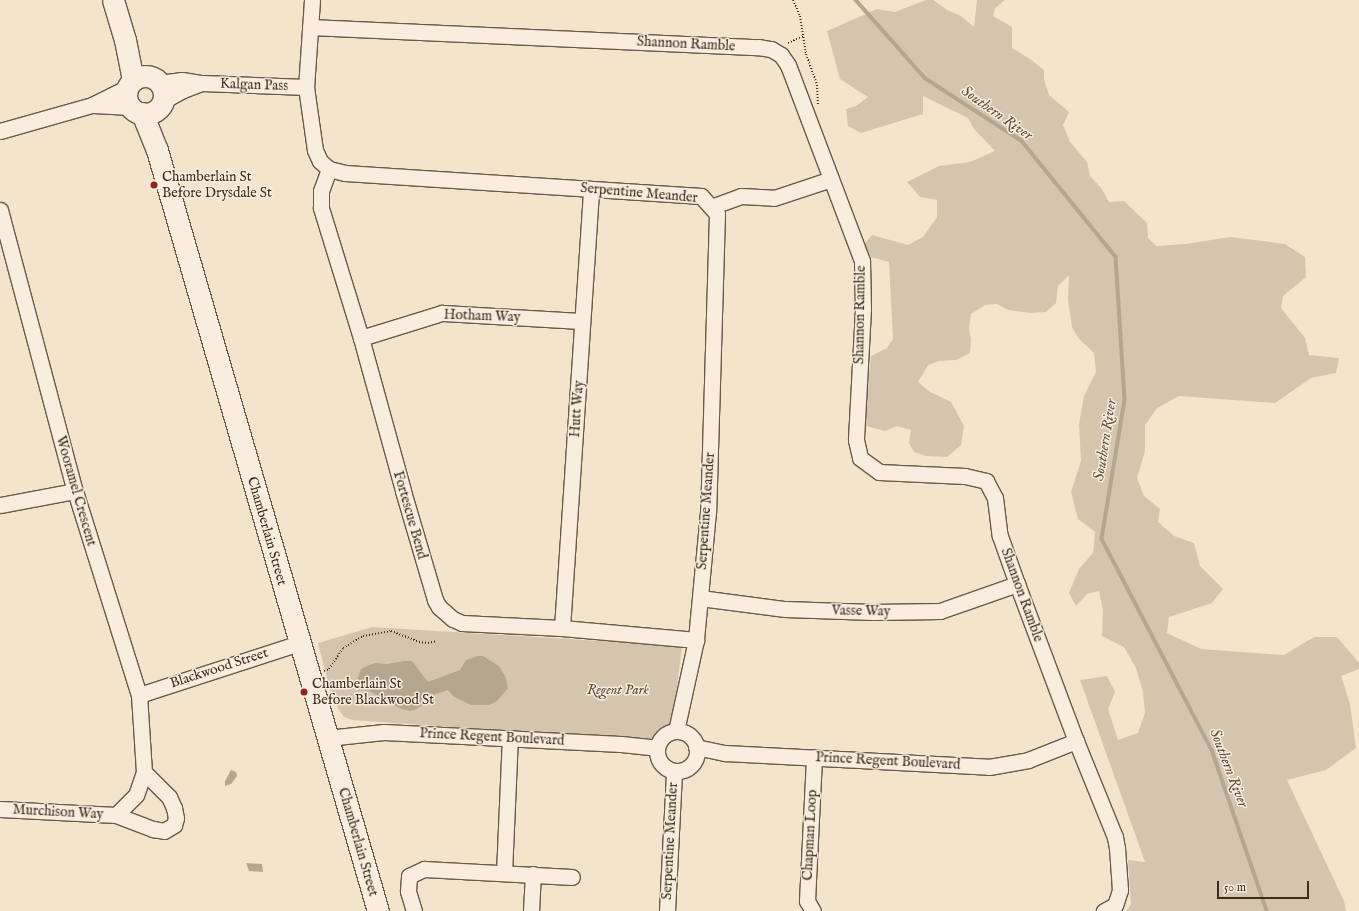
<!DOCTYPE html>
<style>
body{margin:0}
#map{position:relative;width:1359px;height:911px;overflow:hidden;background:#f4e4cc;font-family:"IM FELL English",serif}
div>[style]{position:absolute}
[style*='--x']{left:calc(var(--x)*1px);top:calc(var(--y)*1px);width:calc(var(--w)*1px);rotate:calc(var(--a)*1deg)}
.green>*{inset:0;background:#d5c5ae}
.water>*{inset:0;background:#b5a690}
.stream>*{height:3.5px;margin:-1.75px;padding:0 1.75px;transform-origin:1.75px;border-radius:1.75px;background:#b5a690}
.path>*{height:2px;margin-top:-1px;transform-origin:0;background:repeating-linear-gradient(90deg,#3b2d1d 0 1px,transparent 0 3px)}
.roads{filter:drop-shadow(1px 0 #695b49) drop-shadow(-1px 0 #695b49) drop-shadow(0 1px #695b49) drop-shadow(0 -1px #695b49)}
.street>*{height:15px;margin:-7.5px;padding:0 7.5px;transform-origin:7.5px;border-radius:7.5px;background:#f8edde}
.street>.ring{margin:-7.5px;padding:0;box-sizing:content-box;background:none;border:15px solid #f8edde;border-radius:50%}
.secondary>*{height:21px;margin:-10.5px;padding:0 10.5px;transform-origin:10.5px;border-radius:10.5px;background:#f8edde}
.secondary>.ring{margin:-10.5px;padding:0;box-sizing:content-box;background:none;border:21px solid #f8edde;border-radius:50%}
.dots>*{width:11px;height:11px;translate:-50% -50%;box-sizing:border-box;border:2px solid #f8edde;border-radius:50%}
span{translate:-50% -50%;white-space:nowrap;text-align:center;line-height:1.15;-webkit-text-stroke:3px #f8edde;paint-order:stroke}
.street-label{font-size:14px;color:#3b2d1d}
.poi-label{font-size:14px;color:#3b2d1d}
.left{translate:0 -50%;text-align:left}
.park-label{font-size:14px;color:#5a4b3a;font-style:italic}
.water-label{font-size:15px;color:#605140;font-style:italic}
.scale{position:absolute;left:1217px;top:881px;width:92px;height:18px;box-sizing:border-box;border:2px solid #3b2d1d;border-top:0;padding-left:5px;font-size:12px;line-height:14px;white-space:nowrap;color:#3b2d1d;-webkit-text-stroke:3px #f8edde;paint-order:stroke}
</style>
<div id="map">
<div class="green">
<div style="clip-path:polygon(926px 0,933px 0,947px 10px,961px 16px,974px 27px,977px 0,1005px 0,995px 8px,993px 16px,1012px 27px,1012px 48px,1030px 59px,1044px 70px,1044px 80px,1049px 95px,1069px 112px,1063px 125px,1070px 142px,1087px 162px,1090px 176px,1101px 188px,1109px 202px,1124px 201px,1147px 223px,1148px 238px,1156px 246px,1186px 244px,1230px 237px,1285px 244px,1305px 257px,1306px 277px,1283px 296px,1281px 308px,1305px 338px,1309px 355px,1339px 358px,1336px 373px,1311px 378px,1275px 403px,1179px 396px,1157px 408px,1145px 425px,1145px 451px,1137px 478px,1144px 496px,1160px 509px,1158px 522px,1174px 536px,1194px 543px,1200px 566px,1223px 589px,1212px 603px,1169px 617px,1167px 633px,1201px 649px,1284px 655px,1314px 637px,1337px 637px,1359px 663px,1359px 669px,1341px 676px,1350px 704px,1356px 748px,1326px 770px,1287px 780px,1344px 901px,1346px 911px,1127px 911px,1131px 904px,1128px 860px,1145px 862px,1080px 680px,1107px 676px,1115px 692px,1108px 709px,1118px 740px,1138px 733px,1145px 713px,1143px 692px,1136px 668px,1124px 647px,1102px 636px,1103px 610px,1099px 591px,1087px 594px,1076px 606px,1069px 593px,1079px 569px,1093px 553px,1095px 532px,1078px 519px,1071px 492px,1081px 461px,1079px 424px,1084px 396px,1096px 372px,1094px 353px,1078px 338px,1072px 327px,1068px 300px,1069px 275px,1058px 286px,1056px 303px,1046px 312px,1030px 313px,1008px 310px,997px 304px,985px 305px,971px 314px,969px 328px,971px 340px,970px 353px,956px 360px,939px 361px,928px 365px,918px 382px,930px 392px,951px 402px,964px 426px,961px 445px,947px 457px,926px 456px,914px 452px,909px 443px,911px 430px,897px 426px,885px 431px,866px 426px,865px 415px,871px 356px,887px 348px,893px 339px,889px 262px,871px 257px,863px 245px,872px 235px,908px 245px,923px 237px,937px 217px,937px 200px,920px 197px,907px 182px,939px 166px,970px 162px,995px 151px,974px 129px,968px 118px,923px 96px,923px 114px,861px 133px,848px 126px,846px 109px,856px 106px,868px 97px,840px 79px,827px 31px,877px 9px,895px 12px)"></div>
<div style="clip-path:polygon(372px 627px,682px 646px,672px 728px,665px 737px,654px 741px,352px 720px,344px 717px,333px 701px,318px 643px)"></div>
</div>
<div class="water">
<div style="clip-path:polygon(478px 656px,483px 656px,499px 666px,506px 678px,508px 688px,497px 701px,489px 705px,471px 705px,454px 697px,448px 690px,430px 696px,423px 705px,415px 710px,410px 711px,399px 708px,369px 691px,360px 690px,356px 683px,361px 669px,367px 666px,375px 663px,387px 664px,404px 661px,412px 661px,428px 682px,460px 670px,466px 660px)"></div>
<div style="clip-path:polygon(231px 770px,236px 772px,237px 776px,231px 784px,225px 786px,225px 781px)"></div>
<div style="clip-path:polygon(246px 863px,262px 864px,263px 872px,249px 871px)"></div>
</div>
<div class="stream">
<div style="--x:856;--y:0;--w:104;--a:48.5"></div>
<div style="--x:925;--y:78;--w:116;--a:33"></div>
<div style="--x:1022;--y:141;--w:149;--a:51"></div>
<div style="--x:1116;--y:257;--w:143;--a:86.4"></div>
<div style="--x:1125;--y:400;--w:141;--a:99.4"></div>
<div style="--x:1102;--y:539;--w:238;--a:62.5"></div>
<div style="--x:1212;--y:750;--w:170;--a:71.1"></div>
</div>
<div class="path">
<div style="--x:793;--y:0;--w:17;--a:66"></div>
<div style="--x:800;--y:16;--w:38;--a:81"></div>
<div style="--x:806;--y:54;--w:33;--a:70"></div>
<div style="--x:817;--y:85;--w:19;--a:87"></div>
<div style="--x:788;--y:43;--w:17;--a:-25"></div>
<div style="--x:324;--y:671;--w:5;--a:-22"></div>
<div style="--x:329;--y:669;--w:25;--a:-56"></div>
<div style="--x:343;--y:648;--w:23;--a:-31"></div>
<div style="--x:363;--y:636;--w:28;--a:-10"></div>
<div style="--x:391;--y:631;--w:30;--a:21"></div>
<div style="--x:419;--y:642;--w:9;--a:6"></div>
<div style="--x:428;--y:643;--w:9;--a:-13"></div>
</div>
<div class="roads">
<div class="street">
<div style="--x:312;--y:0;--w:87;--a:93.9"></div>
<div style="--x:306;--y:87;--w:64;--a:81.9"></div>
<div style="--x:315;--y:150;--w:12;--a:66"></div>
<div style="--x:320;--y:161;--w:12;--a:42"></div>
<div style="--x:329;--y:169;--w:16;--a:14"></div>
<div style="--x:345;--y:173;--w:357;--a:3.7"></div>
<div style="--x:701;--y:196;--w:24;--a:48"></div>
<div style="--x:717;--y:214;--w:298;--a:91.7"></div>
<div style="--x:708;--y:512;--w:129;--a:95.4"></div>
<div style="--x:696;--y:640;--w:93;--a:102.4"></div>
<div style="--x:310;--y:27;--w:448;--a:2.6"></div>
<div style="--x:758;--y:47;--w:13;--a:9"></div>
<div style="--x:771;--y:49;--w:12;--a:31"></div>
<div style="--x:781;--y:55;--w:12;--a:55"></div>
<div style="--x:788;--y:65;--w:210;--a:69.3"></div>
<div style="--x:862;--y:261;--w:48;--a:88.8"></div>
<div style="--x:863;--y:309;--w:131;--a:93.1"></div>
<div style="--x:856;--y:440;--w:18;--a:77"></div>
<div style="--x:860;--y:458;--w:24;--a:36"></div>
<div style="--x:879;--y:472;--w:86;--a:2.7"></div>
<div style="--x:965;--y:476;--w:22;--a:13"></div>
<div style="--x:986;--y:481;--w:19;--a:62"></div>
<div style="--x:995;--y:498;--w:38;--a:83"></div>
<div style="--x:1000;--y:536;--w:51;--a:70.5"></div>
<div style="--x:1017;--y:584;--w:168;--a:69.4"></div>
<div style="--x:1076;--y:741;--w:104;--a:67.9"></div>
<div style="--x:1115;--y:837;--w:11;--a:80"></div>
<div style="--x:1117;--y:848;--w:42;--a:85.9"></div>
<div style="--x:1120;--y:890;--w:16;--a:108"></div>
<div style="--x:1115;--y:905;--w:13;--a:151"></div>
<div style="--x:160;--y:83;--w:22;--a:-8"></div>
<div style="--x:182;--y:80;--w:20;--a:9"></div>
<div style="--x:202;--y:83;--w:104;--a:2.2"></div>
<div style="--x:163;--y:101;--w:23;--a:-29"></div>
<div style="--x:183;--y:90;--w:19;--a:-21"></div>
<div style="--x:93;--y:105;--w:38;--a:3"></div>
<div style="--x:0;--y:131;--w:96;--a:-15.8"></div>
<div style="--x:92;--y:105;--w:40;--a:-26.6"></div>
<div style="--x:329;--y:169;--w:23;--a:110"></div>
<div style="--x:321;--y:191;--w:17;--a:90"></div>
<div style="--x:321;--y:208;--w:136;--a:72.9"></div>
<div style="--x:361;--y:338;--w:159;--a:74.6"></div>
<div style="--x:403;--y:491;--w:114;--a:73.6"></div>
<div style="--x:435;--y:600;--w:8;--a:60"></div>
<div style="--x:439;--y:607;--w:18;--a:41"></div>
<div style="--x:453;--y:619;--w:10;--a:24"></div>
<div style="--x:462;--y:623;--w:100;--a:2.9"></div>
<div style="--x:562;--y:628;--w:135;--a:5.1"></div>
<div style="--x:711;--y:207;--w:32;--a:-20"></div>
<div style="--x:741;--y:196;--w:33;--a:3"></div>
<div style="--x:774;--y:198;--w:60;--a:-18.4"></div>
<div style="--x:0;--y:210;--w:291;--a:75.1"></div>
<div style="--x:75;--y:491;--w:214;--a:72.6"></div>
<div style="--x:139;--y:695;--w:77;--a:86.3"></div>
<div style="--x:144;--y:772;--w:24;--a:109"></div>
<div style="--x:136;--y:795;--w:28;--a:135"></div>
<div style="--x:116;--y:815;--w:116;--a:-177"></div>
<div style="--x:361;--y:338;--w:85;--a:-17.2"></div>
<div style="--x:442;--y:313;--w:140;--a:3.3"></div>
<div style="--x:0;--y:505;--w:76;--a:-10.6"></div>
<div style="--x:700;--y:598;--w:86;--a:7.4"></div>
<div style="--x:785;--y:609;--w:88;--a:2"></div>
<div style="--x:873;--y:612;--w:67;--a:-0.9"></div>
<div style="--x:940;--y:611;--w:82;--a:-19.3"></div>
<div style="--x:562;--y:628;--w:440;--a:-86.2"></div>
<div style="--x:139;--y:695;--w:168;--a:-18"></div>
<div class="ring" style="left:657px;top:731px;width:25px;height:25px"></div>
<div style="--x:327;--y:738;--w:57;--a:-6"></div>
<div style="--x:384;--y:732;--w:237;--a:2.9"></div>
<div style="--x:621;--y:744;--w:36;--a:6"></div>
<div style="--x:696;--y:747;--w:30;--a:12"></div>
<div style="--x:725;--y:753;--w:264;--a:3"></div>
<div style="--x:989;--y:767;--w:40;--a:-10"></div>
<div style="--x:1028;--y:760;--w:52;--a:-21.6"></div>
<div style="--x:116;--y:815;--w:40;--a:21"></div>
<div style="--x:153;--y:829;--w:11;--a:10"></div>
<div style="--x:164;--y:831;--w:12;--a:-31"></div>
<div style="--x:174;--y:825;--w:7;--a:-74"></div>
<div style="--x:176;--y:818;--w:10;--a:-101"></div>
<div style="--x:174;--y:808;--w:12;--a:-114"></div>
<div style="--x:169;--y:797;--w:35;--a:-135"></div>
<div style="--x:504;--y:873;--w:135;--a:-87.5"></div>
<div style="--x:414;--y:911;--w:21;--a:-107"></div>
<div style="--x:408;--y:891;--w:15;--a:-86"></div>
<div style="--x:409;--y:876;--w:17;--a:-25"></div>
<div style="--x:424;--y:869;--w:148;--a:3.1"></div>
<div style="--x:531;--y:911;--w:37;--a:-87"></div>
<div style="--x:667;--y:911;--w:140;--a:-87.1"></div>
<div style="--x:813;--y:911;--w:12;--a:-121"></div>
<div style="--x:807;--y:901;--w:144;--a:-87.2"></div>
</div>
<div class="secondary">
<div style="--x:113;--y:0;--w:42;--a:73.3"></div>
<div style="--x:125;--y:40;--w:41;--a:78.7"></div>
<div class="ring" style="left:126px;top:76px;width:17px;height:17px"></div>
<div style="--x:142;--y:113;--w:40;--a:68"></div>
<div style="--x:157;--y:150;--w:792;--a:73.81"></div>
</div>
</div>
<div class="dots">
<div style="left:154px;top:185px;background:#8f2418"></div>
<div style="left:304px;top:692px;background:#8f2418"></div>
</div>
<div class="street-label">
<span style="left:686px;top:44px;rotate:3deg">Shannon Ramble</span>
<span style="left:254px;top:85px;rotate:2deg">Kalgan Pass</span>
<span style="left:639px;top:193px;rotate:5deg">Serpentine Meander</span>
<span style="left:860px;top:315px;rotate:-89deg">Shannon Ramble</span>
<span style="left:482px;top:316px;rotate:2deg">Hotham Way</span>
<span style="left:577px;top:409px;rotate:-86deg">Hutt Way</span>
<span style="left:76px;top:491px;rotate:74deg">Wooramel Crescent</span>
<span style="left:706px;top:511px;rotate:-86deg">Serpentine Meander</span>
<span style="left:410px;top:515px;rotate:74deg">Fortescue Bend</span>
<span style="left:267px;top:531px;rotate:74deg">Chamberlain Street</span>
<span style="left:1022px;top:595px;rotate:70deg">Shannon Ramble</span>
<span style="left:861px;top:611px;rotate:1deg">Vasse Way</span>
<span style="left:219px;top:668px;rotate:-18deg">Blackwood Street</span>
<span style="left:492px;top:737px;rotate:3deg">Prince Regent Boulevard</span>
<span style="left:888px;top:761px;rotate:3deg">Prince Regent Boulevard</span>
<span style="left:58px;top:812px;rotate:3deg">Murchison Way</span>
<span style="left:810px;top:835px;rotate:-87deg">Chapman Loop</span>
<span style="left:670px;top:841px;rotate:-87deg">Serpentine Meander</span>
<span style="left:358px;top:842px;rotate:74deg">Chamberlain Street</span>
</div>
<div class="poi-label">
<span class="left" style="left:162px;top:185px">Chamberlain St<br>Before Drysdale St</span>
<span class="left" style="left:312px;top:692px">Chamberlain St<br>Before Blackwood St</span>
</div>
<div class="park-label">
<span style="left:618px;top:690px">Regent Park</span>
</div>
<div class="water-label">
<span style="left:997px;top:113px;rotate:35deg">Southern River</span>
<span style="left:1105px;top:440px;rotate:-81deg">Southern River</span>
<span style="left:1229px;top:768px;rotate:69deg">Southern River</span>
</div>
<div class="scale">50 m</div>
</div>
